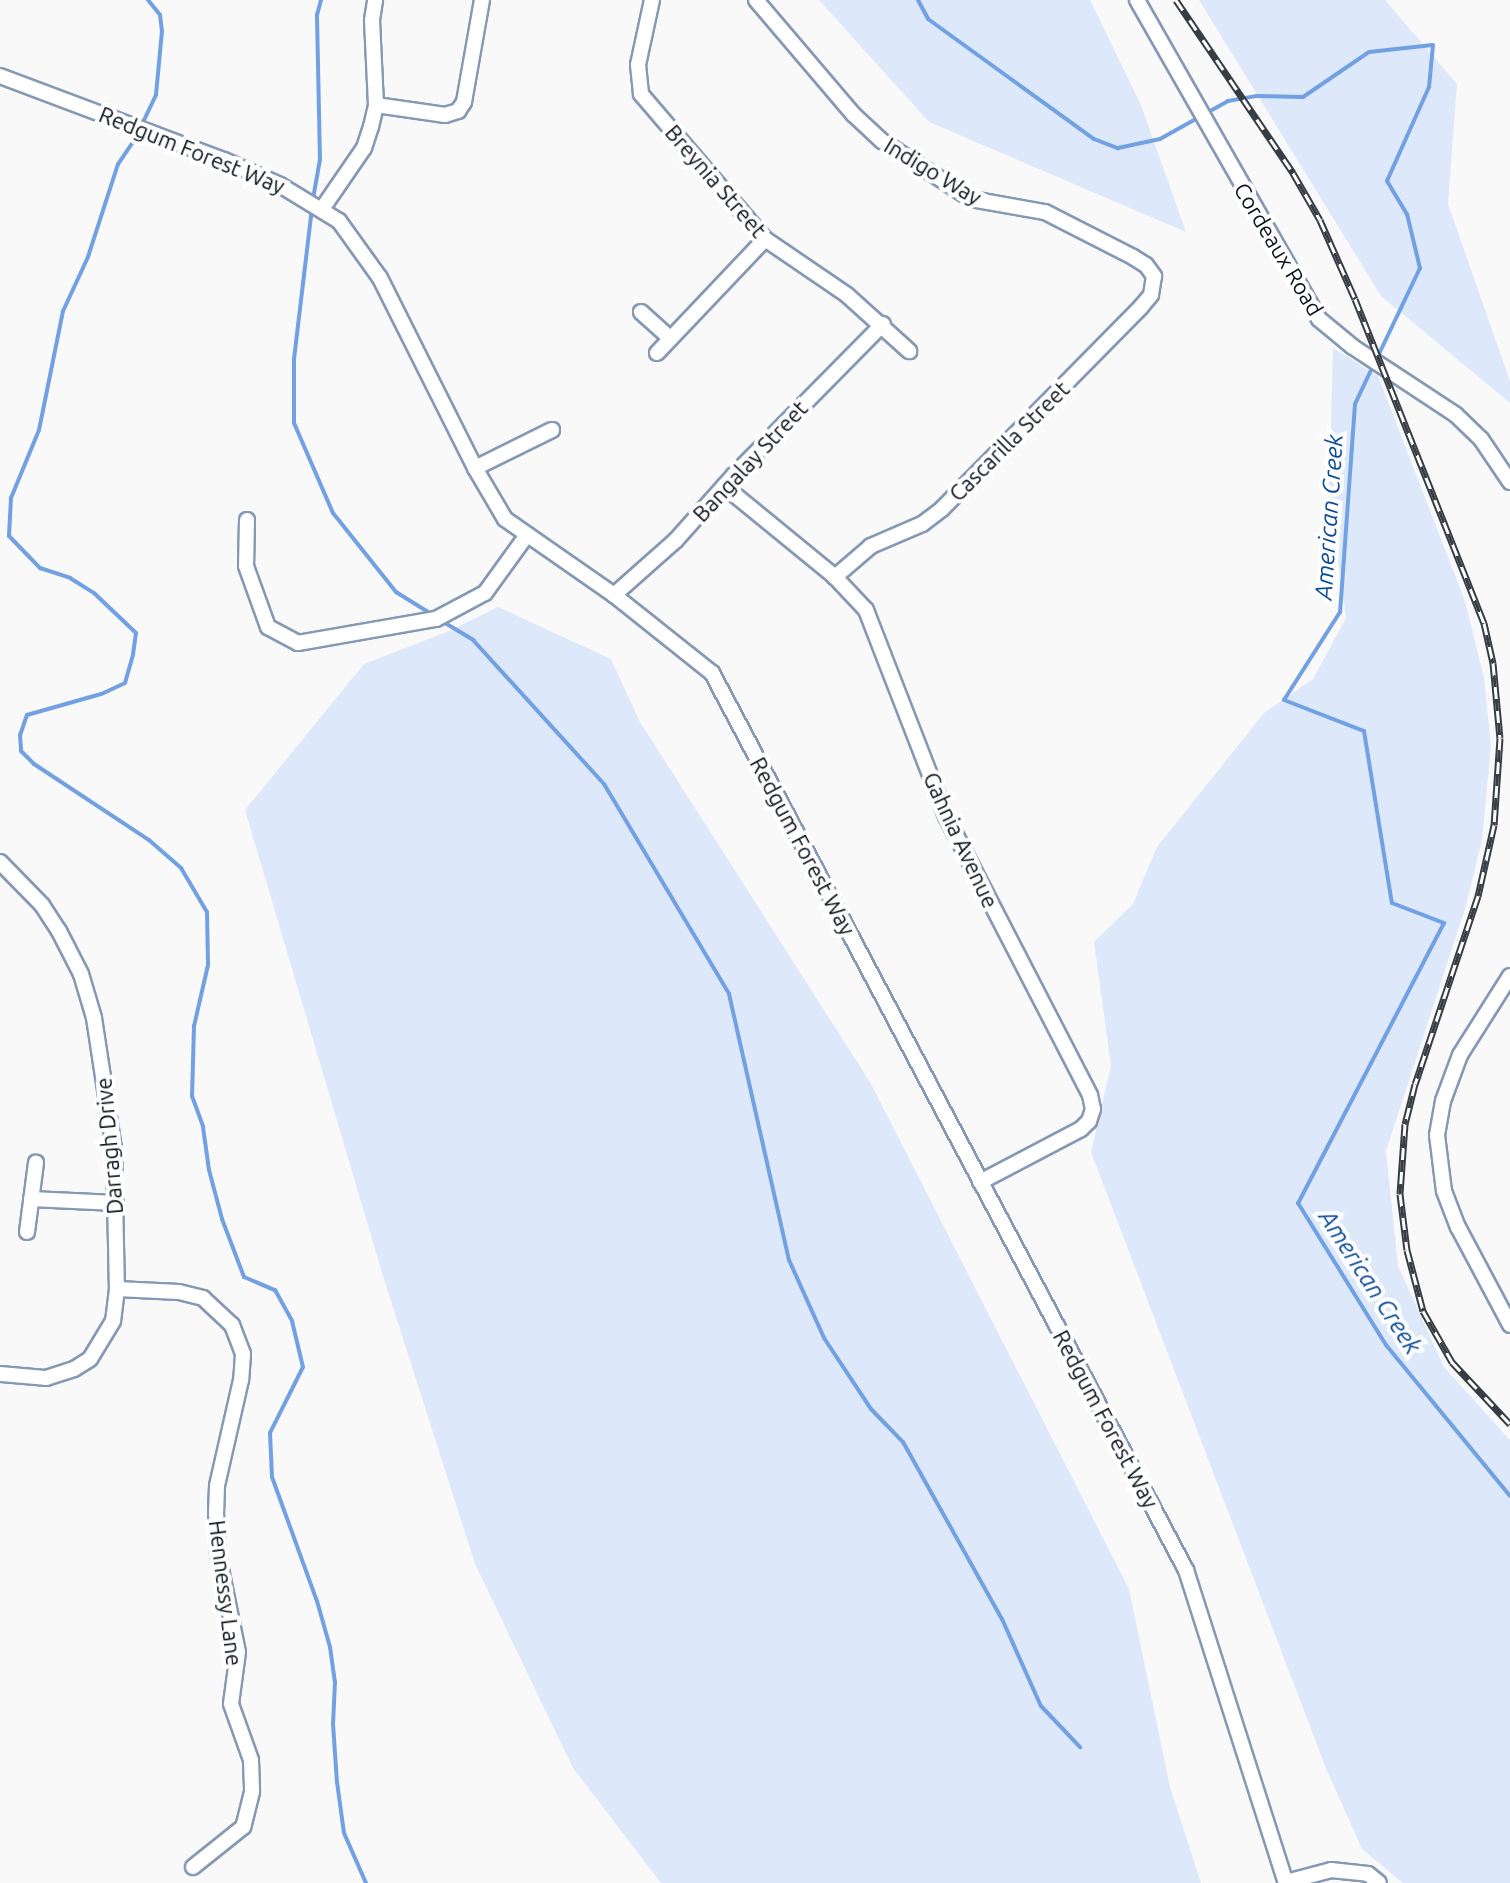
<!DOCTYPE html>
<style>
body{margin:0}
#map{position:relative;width:1510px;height:1883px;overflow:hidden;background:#f9f9f9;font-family:Ubuntu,sans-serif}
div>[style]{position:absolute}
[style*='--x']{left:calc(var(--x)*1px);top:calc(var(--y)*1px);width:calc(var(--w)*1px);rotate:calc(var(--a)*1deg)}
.green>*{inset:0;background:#dde9fa}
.stream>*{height:4px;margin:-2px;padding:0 2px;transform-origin:2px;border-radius:2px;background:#71a1e2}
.roads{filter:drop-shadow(2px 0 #8599b4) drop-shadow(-2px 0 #8599b4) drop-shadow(0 2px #8599b4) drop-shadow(0 -2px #8599b4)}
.minor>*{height:14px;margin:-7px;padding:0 7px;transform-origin:7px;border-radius:7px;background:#fff}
.rail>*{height:7px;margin-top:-3.5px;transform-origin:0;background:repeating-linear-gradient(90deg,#fff 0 12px,#373d45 0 24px);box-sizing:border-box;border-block:2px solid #373d45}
span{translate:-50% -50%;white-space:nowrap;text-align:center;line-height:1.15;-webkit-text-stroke:8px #fff;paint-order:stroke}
.street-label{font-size:22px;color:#0b121c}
.water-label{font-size:24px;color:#0a4c98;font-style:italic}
</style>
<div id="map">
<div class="green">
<div style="clip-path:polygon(819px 0,1090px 0,1141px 105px,1186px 232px,929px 122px)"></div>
<div style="clip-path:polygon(1199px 0,1385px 0,1457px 84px,1448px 204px,1510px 381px,1510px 403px,1381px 296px)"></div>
<div style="clip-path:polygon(1333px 348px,1378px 376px,1465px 601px,1484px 678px,1491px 746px,1482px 840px,1465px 909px,1386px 1151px,1398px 1266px,1444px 1367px,1510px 1440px,1510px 1883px,1403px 1883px,1362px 1849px,1327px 1771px,1091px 1152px,1111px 1066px,1094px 942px,1133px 904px,1157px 847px,1264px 713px,1313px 679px,1346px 618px,1329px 495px)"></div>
<div style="clip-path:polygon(498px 607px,611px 659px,640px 722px,870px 1082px,1129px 1589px,1170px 1787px,1201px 1883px,661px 1883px,573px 1768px,475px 1564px,383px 1276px,245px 810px,364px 664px,449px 631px)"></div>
</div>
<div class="stream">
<div style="--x:148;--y:0;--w:19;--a:51"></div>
<div style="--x:160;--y:15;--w:16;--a:83"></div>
<div style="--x:162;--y:31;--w:64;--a:95.4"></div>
<div style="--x:156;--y:95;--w:49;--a:115.5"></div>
<div style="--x:135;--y:139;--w:30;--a:124"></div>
<div style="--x:118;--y:164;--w:98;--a:107.9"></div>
<div style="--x:88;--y:257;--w:60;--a:114.8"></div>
<div style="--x:63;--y:311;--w:121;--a:101.4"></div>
<div style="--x:39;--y:430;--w:74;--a:112.4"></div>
<div style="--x:11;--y:498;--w:38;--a:93"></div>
<div style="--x:9;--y:536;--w:45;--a:45.9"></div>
<div style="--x:40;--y:568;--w:32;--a:18"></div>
<div style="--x:70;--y:578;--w:28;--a:32"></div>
<div style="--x:94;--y:593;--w:58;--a:43.6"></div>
<div style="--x:136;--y:633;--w:22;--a:98"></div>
<div style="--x:133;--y:655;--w:29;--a:106"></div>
<div style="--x:125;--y:683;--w:26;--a:155"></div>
<div style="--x:101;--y:694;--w:77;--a:164.2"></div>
<div style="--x:27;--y:715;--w:21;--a:109"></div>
<div style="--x:20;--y:735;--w:16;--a:86"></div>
<div style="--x:21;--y:751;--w:18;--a:45"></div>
<div style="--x:34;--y:764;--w:138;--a:33.5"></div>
<div style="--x:149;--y:840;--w:43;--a:41.2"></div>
<div style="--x:181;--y:868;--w:51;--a:59.4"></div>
<div style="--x:207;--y:912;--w:53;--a:88.9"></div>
<div style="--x:208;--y:965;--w:63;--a:102.9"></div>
<div style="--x:194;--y:1026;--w:70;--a:91.6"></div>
<div style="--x:192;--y:1096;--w:33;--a:70"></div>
<div style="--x:203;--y:1127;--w:43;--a:82.1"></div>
<div style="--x:209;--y:1170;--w:51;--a:75.1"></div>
<div style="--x:222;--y:1219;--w:62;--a:69.2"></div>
<div style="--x:244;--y:1277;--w:34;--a:23"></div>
<div style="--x:275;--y:1290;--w:35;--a:61"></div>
<div style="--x:292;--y:1321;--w:47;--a:76.6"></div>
<div style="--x:303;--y:1367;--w:74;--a:116.6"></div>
<div style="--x:270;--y:1433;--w:44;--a:87.4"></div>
<div style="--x:272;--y:1477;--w:132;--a:70.1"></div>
<div style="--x:317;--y:1601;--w:48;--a:74.2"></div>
<div style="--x:330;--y:1647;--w:35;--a:82"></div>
<div style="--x:335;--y:1682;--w:42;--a:92.7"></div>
<div style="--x:333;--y:1724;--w:58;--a:86.1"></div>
<div style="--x:337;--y:1782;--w:51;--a:82.2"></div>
<div style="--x:344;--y:1833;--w:55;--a:66.3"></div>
<div style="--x:918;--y:0;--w:21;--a:62"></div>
<div style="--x:928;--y:19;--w:205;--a:35.9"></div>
<div style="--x:1094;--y:139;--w:26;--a:21"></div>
<div style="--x:1118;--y:148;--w:43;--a:-12.1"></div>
<div style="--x:1160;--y:139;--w:78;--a:-29.2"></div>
<div style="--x:1228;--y:101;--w:28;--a:-10"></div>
<div style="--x:1256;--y:96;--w:47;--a:1.2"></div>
<div style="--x:1303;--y:97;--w:80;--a:-34.3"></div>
<div style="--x:1369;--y:52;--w:64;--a:-6.2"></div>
<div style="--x:1433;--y:45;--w:42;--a:95.4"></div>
<div style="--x:1429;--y:87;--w:103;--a:114.1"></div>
<div style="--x:1387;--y:181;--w:39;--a:59"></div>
<div style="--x:1407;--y:214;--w:56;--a:76.5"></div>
<div style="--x:1420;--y:268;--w:100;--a:115.5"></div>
<div style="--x:313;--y:199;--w:40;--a:-80"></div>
<div style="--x:320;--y:160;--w:145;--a:-91.2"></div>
<div style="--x:317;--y:15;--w:16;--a:-75"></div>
<div style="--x:312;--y:208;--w:153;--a:96.8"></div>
<div style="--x:294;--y:360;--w:63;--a:90"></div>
<div style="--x:294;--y:423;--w:98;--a:66.6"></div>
<div style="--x:333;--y:513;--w:101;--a:51.4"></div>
<div style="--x:396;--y:592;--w:44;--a:31.9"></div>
<div style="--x:1373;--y:366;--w:42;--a:115.3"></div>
<div style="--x:1355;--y:404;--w:209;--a:94.1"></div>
<div style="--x:1340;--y:612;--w:104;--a:122.5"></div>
<div style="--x:1284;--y:700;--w:86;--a:21.2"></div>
<div style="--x:1364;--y:731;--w:174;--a:80.8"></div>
<div style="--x:1392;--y:903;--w:56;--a:21"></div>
<div style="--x:1444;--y:923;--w:316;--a:117.5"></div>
<div style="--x:1298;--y:1203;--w:167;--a:58.2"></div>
<div style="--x:1386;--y:1345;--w:195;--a:50.6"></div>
<div style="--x:440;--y:620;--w:39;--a:31"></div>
<div style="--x:473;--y:640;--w:195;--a:47.7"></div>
<div style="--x:604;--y:784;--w:244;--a:59.2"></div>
<div style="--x:729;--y:994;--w:273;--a:77.3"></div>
<div style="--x:789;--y:1260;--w:85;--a:65.8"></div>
<div style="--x:824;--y:1338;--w:85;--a:56.5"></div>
<div style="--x:871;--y:1409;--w:46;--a:45.9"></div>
<div style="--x:903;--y:1442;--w:203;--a:60.8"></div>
<div style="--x:1002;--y:1619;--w:95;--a:65.9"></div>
<div style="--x:1041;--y:1706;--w:57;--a:46.4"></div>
</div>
<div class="roads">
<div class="minor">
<div style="--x:652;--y:0;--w:66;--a:102.2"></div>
<div style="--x:638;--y:65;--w:29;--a:84"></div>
<div style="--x:641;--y:94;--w:191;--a:49.5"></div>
<div style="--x:765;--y:239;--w:99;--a:34.3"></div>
<div style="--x:847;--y:295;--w:84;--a:42.1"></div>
<div style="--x:756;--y:0;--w:151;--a:49.6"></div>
<div style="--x:854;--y:115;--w:38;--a:43"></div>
<div style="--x:882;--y:141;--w:106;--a:33.1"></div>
<div style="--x:971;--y:199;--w:75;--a:10"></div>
<div style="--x:1045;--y:212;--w:99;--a:27.1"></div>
<div style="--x:1133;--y:257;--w:15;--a:32"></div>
<div style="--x:1146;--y:265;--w:14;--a:54"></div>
<div style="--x:1154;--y:276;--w:19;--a:99"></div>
<div style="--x:1151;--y:295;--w:16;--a:130"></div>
<div style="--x:1141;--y:307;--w:284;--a:134.6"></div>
<div style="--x:942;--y:509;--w:25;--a:143"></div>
<div style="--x:922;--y:524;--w:56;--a:156.7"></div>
<div style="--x:871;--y:546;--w:48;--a:139.3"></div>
<div style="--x:1137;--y:0;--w:367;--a:60.3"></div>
<div style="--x:1319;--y:319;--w:44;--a:39.5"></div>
<div style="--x:1353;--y:347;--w:123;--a:33.4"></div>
<div style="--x:1456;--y:415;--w:35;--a:44"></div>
<div style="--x:1481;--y:439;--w:52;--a:56"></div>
<div style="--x:0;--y:76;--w:239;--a:20.6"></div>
<div style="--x:224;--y:160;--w:61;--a:24.1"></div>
<div style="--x:280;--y:185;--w:69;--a:31.4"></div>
<div style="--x:339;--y:221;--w:70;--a:54.3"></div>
<div style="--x:380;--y:278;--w:212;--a:63.4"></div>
<div style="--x:475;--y:468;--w:59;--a:59.5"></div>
<div style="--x:505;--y:519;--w:133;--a:34.9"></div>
<div style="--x:614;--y:595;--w:125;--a:38.5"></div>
<div style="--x:712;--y:673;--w:1015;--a:62.15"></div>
<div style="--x:1186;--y:1570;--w:329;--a:72.3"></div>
<div style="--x:376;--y:105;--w:70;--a:8.2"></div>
<div style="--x:445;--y:115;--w:14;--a:-17"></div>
<div style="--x:458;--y:111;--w:11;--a:-56"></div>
<div style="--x:464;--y:102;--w:104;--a:-80"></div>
<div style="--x:322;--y:209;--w:74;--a:-55.5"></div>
<div style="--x:364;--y:148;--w:22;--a:-72"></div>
<div style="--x:371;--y:127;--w:23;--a:-77"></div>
<div style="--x:376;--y:105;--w:85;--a:-92.7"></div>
<div style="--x:372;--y:20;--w:20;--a:-81"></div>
<div style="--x:641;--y:312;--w:39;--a:42"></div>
<div style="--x:657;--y:353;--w:157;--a:-46.5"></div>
<div style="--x:475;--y:468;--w:86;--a:-26.3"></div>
<div style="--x:724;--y:486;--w:144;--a:39.3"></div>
<div style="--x:835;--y:577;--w:45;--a:46.8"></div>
<div style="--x:866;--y:610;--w:221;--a:68.8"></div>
<div style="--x:946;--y:816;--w:314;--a:62.7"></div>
<div style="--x:1090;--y:1095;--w:14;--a:78"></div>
<div style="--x:1093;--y:1109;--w:13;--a:108"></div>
<div style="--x:1089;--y:1121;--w:11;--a:135"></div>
<div style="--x:1081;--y:1129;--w:114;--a:152.3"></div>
<div style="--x:247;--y:520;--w:46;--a:91.2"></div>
<div style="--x:246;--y:566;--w:65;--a:70.2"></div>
<div style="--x:268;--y:627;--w:34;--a:28"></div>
<div style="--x:298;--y:643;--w:140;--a:-9.9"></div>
<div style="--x:436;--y:619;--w:55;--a:-28"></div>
<div style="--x:485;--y:593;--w:72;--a:-54.1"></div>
<div style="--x:614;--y:595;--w:83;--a:-41.6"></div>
<div style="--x:676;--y:540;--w:87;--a:-48.3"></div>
<div style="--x:734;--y:475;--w:212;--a:-45.4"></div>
<div style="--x:0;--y:862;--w:60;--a:45.7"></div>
<div style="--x:42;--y:905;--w:31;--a:57"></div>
<div style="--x:59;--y:931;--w:48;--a:62.9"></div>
<div style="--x:81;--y:974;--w:46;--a:73.5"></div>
<div style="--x:94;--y:1018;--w:133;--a:81.3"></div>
<div style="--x:114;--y:1149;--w:140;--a:88.8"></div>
<div style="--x:117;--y:1289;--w:32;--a:97"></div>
<div style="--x:113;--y:1321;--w:44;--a:121.2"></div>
<div style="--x:90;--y:1359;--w:19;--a:148"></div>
<div style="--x:74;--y:1369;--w:29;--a:162"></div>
<div style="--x:46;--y:1378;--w:46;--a:-175"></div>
<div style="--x:1510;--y:976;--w:93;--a:122.3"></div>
<div style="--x:1460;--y:1055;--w:49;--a:110.3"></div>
<div style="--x:1443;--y:1101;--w:35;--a:100"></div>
<div style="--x:1437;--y:1135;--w:56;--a:82.9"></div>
<div style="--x:1444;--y:1191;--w:39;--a:69"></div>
<div style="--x:1458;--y:1227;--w:111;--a:62"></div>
<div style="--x:31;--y:1199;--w:85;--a:2.7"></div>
<div style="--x:27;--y:1232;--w:70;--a:-82.6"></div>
<div style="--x:117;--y:1289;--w:62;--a:2.8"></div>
<div style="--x:179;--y:1292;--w:25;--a:14"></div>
<div style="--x:203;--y:1298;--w:40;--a:43"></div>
<div style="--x:232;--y:1325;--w:31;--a:69"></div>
<div style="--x:243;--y:1354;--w:26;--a:94"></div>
<div style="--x:241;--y:1380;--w:109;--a:102.8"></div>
<div style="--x:217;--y:1486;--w:26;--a:92"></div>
<div style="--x:216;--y:1512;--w:42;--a:87.3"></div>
<div style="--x:218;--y:1554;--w:100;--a:78.5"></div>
<div style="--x:238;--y:1652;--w:52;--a:97.7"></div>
<div style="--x:231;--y:1704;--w:59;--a:70.3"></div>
<div style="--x:251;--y:1760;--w:32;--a:88"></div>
<div style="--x:252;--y:1792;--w:36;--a:104"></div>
<div style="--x:243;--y:1827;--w:64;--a:141.3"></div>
<div style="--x:1286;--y:1882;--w:47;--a:-14.9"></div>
<div style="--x:1331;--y:1870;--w:37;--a:6"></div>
<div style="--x:1368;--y:1874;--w:14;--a:39"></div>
</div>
</div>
<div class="rail">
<div style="--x:1176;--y:0;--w:209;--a:55.9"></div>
<div style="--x:1293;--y:173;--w:54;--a:60.1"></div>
<div style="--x:1320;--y:220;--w:86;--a:66.1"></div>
<div style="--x:1355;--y:299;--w:349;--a:68.3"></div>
<div style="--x:1484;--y:623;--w:41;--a:77.3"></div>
<div style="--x:1493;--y:663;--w:75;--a:84.7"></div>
<div style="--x:1500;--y:738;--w:87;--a:93.9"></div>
<div style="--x:1494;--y:825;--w:73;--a:102.7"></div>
<div style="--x:1478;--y:896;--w:198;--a:108.5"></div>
<div style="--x:1415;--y:1084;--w:41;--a:104"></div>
<div style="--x:1405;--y:1124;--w:70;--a:94.1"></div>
<div style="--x:1400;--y:1194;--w:56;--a:82.9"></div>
<div style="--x:1407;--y:1250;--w:63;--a:75.3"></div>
<div style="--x:1423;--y:1311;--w:59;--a:60.4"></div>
<div style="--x:1452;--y:1362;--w:85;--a:46.9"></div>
</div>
<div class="street-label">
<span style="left:192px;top:150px;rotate:22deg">Redgum Forest Way</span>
<span style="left:933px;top:171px;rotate:31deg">Indigo Way</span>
<span style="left:716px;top:181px;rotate:49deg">Breynia Street</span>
<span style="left:1279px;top:249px;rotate:59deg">Cordeaux Road</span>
<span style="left:1009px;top:441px;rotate:-45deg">Cascarilla Street</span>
<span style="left:750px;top:461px;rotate:-47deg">Bangalay Street</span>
<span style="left:961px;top:840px;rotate:65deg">Gahnia Avenue</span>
<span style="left:803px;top:846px;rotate:62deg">Redgum Forest Way</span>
<span style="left:109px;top:1146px;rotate:-95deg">Darragh Drive</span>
<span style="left:1106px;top:1419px;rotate:62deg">Redgum Forest Way</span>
<span style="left:226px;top:1593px;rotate:83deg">Hennessy Lane</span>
</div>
<div class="water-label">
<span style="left:1329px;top:517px;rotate:-86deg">American Creek</span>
<span style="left:1370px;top:1282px;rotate:57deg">American Creek</span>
</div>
</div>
